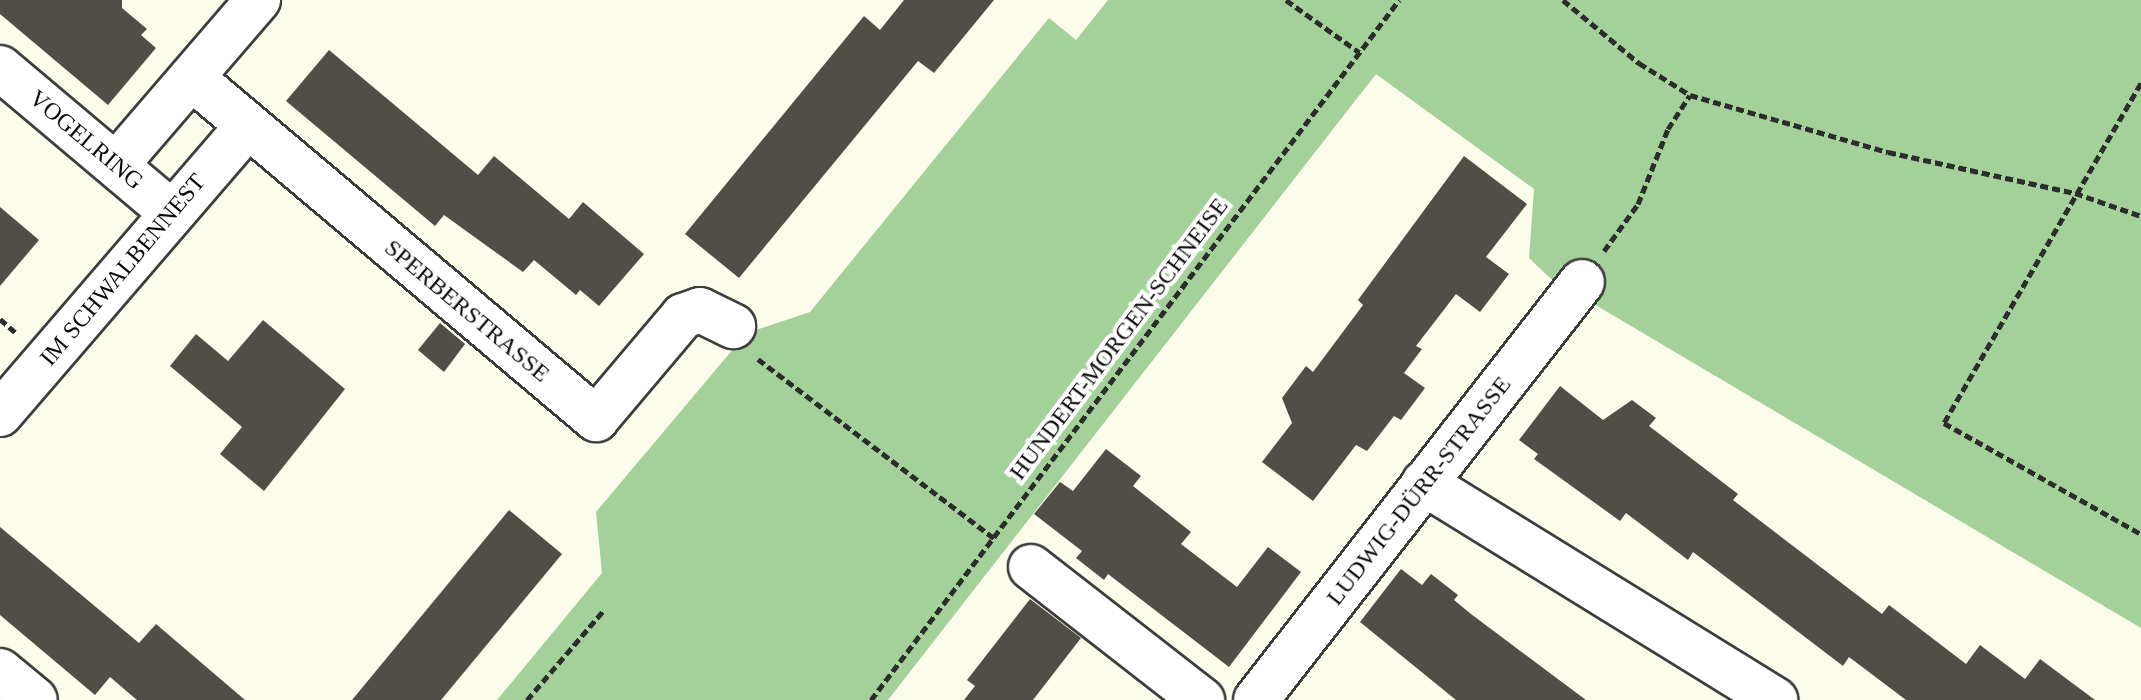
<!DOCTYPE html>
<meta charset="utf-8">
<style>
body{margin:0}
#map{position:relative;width:2141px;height:700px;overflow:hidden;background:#fbfcea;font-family:"Times New Roman",serif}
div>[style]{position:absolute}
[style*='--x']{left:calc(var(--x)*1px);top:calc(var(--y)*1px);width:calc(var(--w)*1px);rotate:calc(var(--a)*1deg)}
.forest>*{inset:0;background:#a4d19a}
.building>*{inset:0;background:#514e48}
.path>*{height:5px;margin-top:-2.5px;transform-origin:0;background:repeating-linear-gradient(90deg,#2c2c2c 0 8px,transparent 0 12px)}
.roads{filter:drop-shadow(2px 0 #3d3d3d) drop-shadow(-2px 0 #3d3d3d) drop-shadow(0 2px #3d3d3d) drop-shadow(0 -2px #3d3d3d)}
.minor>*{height:44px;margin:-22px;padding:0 22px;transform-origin:22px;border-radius:22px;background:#fff}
span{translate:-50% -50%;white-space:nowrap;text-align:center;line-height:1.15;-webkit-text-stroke:8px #fff;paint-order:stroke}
.street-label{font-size:24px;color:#0a0a0a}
</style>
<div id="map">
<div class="forest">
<div style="clip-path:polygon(1108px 0,2141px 0,2141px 628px,1550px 278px,1529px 258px,1534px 189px,1376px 74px,888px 700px,497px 700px,602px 573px,596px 512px,734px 348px,753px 331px,810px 312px,1049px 18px,1076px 40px)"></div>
</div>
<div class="building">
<div style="clip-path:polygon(0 0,122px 0,122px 8px,147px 29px,141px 35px,156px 48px,108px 105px,0 14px)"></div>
<div style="clip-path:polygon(904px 0,994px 0,934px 73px,918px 61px,739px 278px,685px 234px,864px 16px,880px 30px)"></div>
<div style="clip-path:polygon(329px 50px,478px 175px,494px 156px,569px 219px,583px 202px,644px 254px,599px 306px,580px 290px,576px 295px,534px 260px,523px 272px,444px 215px,435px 226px,286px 101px)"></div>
<div style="clip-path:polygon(1464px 156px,1527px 204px,1486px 257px,1509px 274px,1480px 312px,1456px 294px,1416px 346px,1422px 349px,1404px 373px,1425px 388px,1401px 420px,1394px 416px,1367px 451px,1356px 445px,1313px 501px,1262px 462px,1292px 423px,1282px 398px,1306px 366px,1313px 372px,1363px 305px,1358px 300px)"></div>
<div style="clip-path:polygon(0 207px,39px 240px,0 286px)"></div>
<div style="clip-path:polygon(263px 320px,345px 389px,264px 491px,220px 454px,242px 427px,170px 366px,196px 334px,228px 361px)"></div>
<div style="clip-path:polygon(440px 323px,465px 344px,444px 372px,418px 350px)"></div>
<div style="clip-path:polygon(1560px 386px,1603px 420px,1632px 400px,1656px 418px,1649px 426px,1738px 494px,1733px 500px,1882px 614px,1889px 605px,1966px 664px,1980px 645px,2025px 679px,2040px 659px,2095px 700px,1906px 700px,1849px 657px,1843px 666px,1693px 552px,1688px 560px,1626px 513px,1620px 521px,1534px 459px,1538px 454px,1519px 440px)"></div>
<div style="clip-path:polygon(1106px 449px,1141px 476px,1133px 486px,1191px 532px,1181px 544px,1237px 587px,1268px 547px,1301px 572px,1229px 667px,1108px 574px,1104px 580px,1076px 558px,1082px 551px,1034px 514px,1060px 482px,1073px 491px)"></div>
<div style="clip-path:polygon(509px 510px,562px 554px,509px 618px,441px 700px,352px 700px)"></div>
<div style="clip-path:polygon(0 527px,139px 643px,156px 624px,245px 700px,137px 700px,110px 677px,95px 695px,0 615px)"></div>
<div style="clip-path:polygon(1401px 569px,1422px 585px,1431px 574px,1458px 595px,1454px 600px,1471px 614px,1586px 700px,1456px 700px,1360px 622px)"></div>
<div style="clip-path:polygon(1030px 599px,1081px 638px,1033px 700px,964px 700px,975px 686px,967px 680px)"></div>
</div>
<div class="path">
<div style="--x:1286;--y:0;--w:90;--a:35.5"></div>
<div style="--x:1563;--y:0;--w:99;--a:39.7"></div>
<div style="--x:1639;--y:63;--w:60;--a:32.1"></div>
<div style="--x:1690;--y:95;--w:206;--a:16.1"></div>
<div style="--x:1888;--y:152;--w:191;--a:12.4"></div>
<div style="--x:2075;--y:193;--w:70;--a:19.2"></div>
<div style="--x:2141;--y:83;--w:393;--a:120.1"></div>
<div style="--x:1944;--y:423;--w:226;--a:29.4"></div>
<div style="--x:1604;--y:251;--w:58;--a:-54.1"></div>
<div style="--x:1638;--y:204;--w:81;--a:-68.2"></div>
<div style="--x:1668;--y:129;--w:40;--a:-57.1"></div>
<div style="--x:0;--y:319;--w:21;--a:41"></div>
<div style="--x:758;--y:359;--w:298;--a:37.2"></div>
<div style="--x:527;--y:700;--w:118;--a:-49.5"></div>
<div style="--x:871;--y:700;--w:877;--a:-52.97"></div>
</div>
<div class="roads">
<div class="minor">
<div style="--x:0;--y:68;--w:224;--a:40.1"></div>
<div style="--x:192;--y:78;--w:529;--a:40.17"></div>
<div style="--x:596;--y:419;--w:135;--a:-49.8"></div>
<div style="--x:683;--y:316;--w:18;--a:-19"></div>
<div style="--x:700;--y:310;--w:37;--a:26"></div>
<div style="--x:116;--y:165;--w:218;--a:-49.3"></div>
<div style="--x:0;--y:414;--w:380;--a:-49.3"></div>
<div style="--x:1424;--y:483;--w:413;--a:31.7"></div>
<div style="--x:1031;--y:567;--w:217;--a:37.9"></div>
<div style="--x:0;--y:671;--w:45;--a:39.6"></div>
<div style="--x:1256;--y:700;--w:530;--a:-52.05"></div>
</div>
</div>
<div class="street-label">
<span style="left:86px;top:140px;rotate:40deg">VOGELRING</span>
<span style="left:123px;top:270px;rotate:-50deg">IM SCHWALBENNEST</span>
<span style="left:467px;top:311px;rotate:40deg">SPERBERSTRASSE</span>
<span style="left:1119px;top:339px;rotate:-53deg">HUNDERT-MORGEN-SCHNEISE</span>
<span style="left:1419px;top:491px;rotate:-52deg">LUDWIG-DÜRR-STRASSE</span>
</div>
</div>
